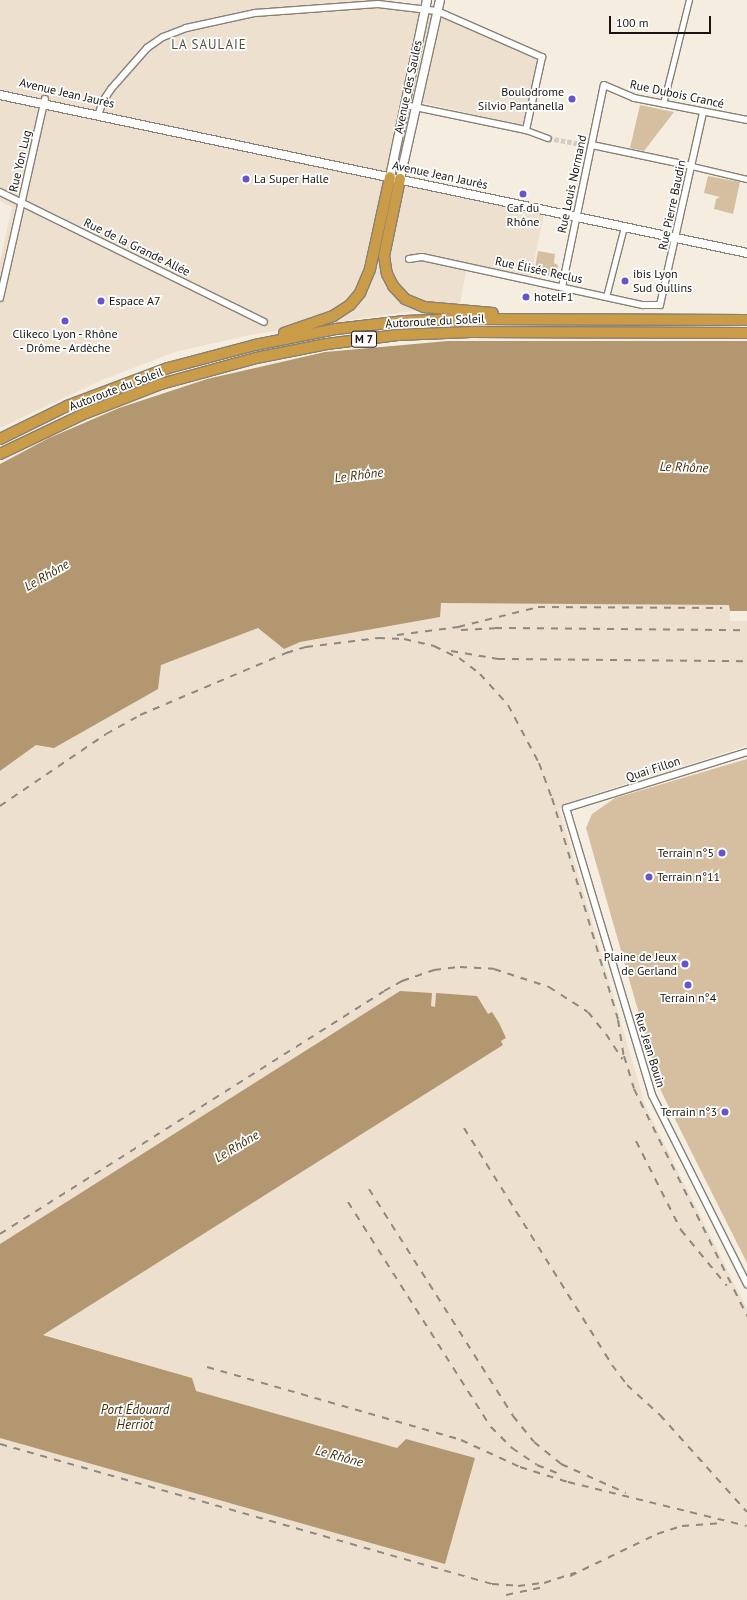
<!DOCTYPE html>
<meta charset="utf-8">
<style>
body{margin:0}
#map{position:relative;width:747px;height:1600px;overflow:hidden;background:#f6ede1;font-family:"PT Sans",sans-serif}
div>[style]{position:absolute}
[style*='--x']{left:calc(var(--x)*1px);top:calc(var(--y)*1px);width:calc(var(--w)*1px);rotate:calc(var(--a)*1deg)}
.built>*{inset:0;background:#ede0ce}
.green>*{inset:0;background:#d5bfa0}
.water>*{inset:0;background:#b29770}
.pedestrian-tunnel>*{height:4.5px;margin-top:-2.25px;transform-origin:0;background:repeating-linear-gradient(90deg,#d5ccc2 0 4.5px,transparent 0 6.5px)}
.roads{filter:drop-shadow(1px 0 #888075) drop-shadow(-1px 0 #888075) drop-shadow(0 1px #888075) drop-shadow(0 -1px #888075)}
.pedestrian>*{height:4.5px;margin:-2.25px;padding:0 2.25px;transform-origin:2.25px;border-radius:2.25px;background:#fff}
.minor>*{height:6px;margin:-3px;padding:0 3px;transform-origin:3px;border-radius:3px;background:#fff}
.secondary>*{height:8px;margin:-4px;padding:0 4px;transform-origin:4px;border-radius:4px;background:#fff}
.trunk>*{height:10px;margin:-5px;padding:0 5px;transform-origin:5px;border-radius:5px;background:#cb9c48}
.rail>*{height:2px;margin-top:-1px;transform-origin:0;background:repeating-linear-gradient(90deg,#8e887f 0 7px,transparent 0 14px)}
.dots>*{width:11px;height:11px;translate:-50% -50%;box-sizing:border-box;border:2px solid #fff;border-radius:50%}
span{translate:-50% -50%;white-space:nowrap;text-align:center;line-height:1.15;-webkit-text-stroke:3.5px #fff;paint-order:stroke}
.shield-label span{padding:1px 3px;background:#fff;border:1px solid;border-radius:3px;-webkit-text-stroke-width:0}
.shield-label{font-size:11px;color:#171410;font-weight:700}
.street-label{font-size:12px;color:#171410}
.poi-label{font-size:12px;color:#171410}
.right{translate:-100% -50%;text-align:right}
.left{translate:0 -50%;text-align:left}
.neighbourhood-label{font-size:13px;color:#534c42;letter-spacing:1px}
.water-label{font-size:13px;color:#3f2a09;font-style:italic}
.scale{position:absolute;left:609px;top:16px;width:102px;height:18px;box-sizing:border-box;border:2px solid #171410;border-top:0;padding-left:5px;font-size:12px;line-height:14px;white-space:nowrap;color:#171410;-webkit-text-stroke:3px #fff;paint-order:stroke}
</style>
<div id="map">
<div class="built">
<div style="clip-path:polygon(0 0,391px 0,389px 7px,442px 15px,540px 52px,524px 126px,411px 100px,395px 177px,545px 210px,530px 280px,467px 266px,460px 304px,254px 334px,175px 352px,102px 380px,0 428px,0 261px,12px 207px,0 201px)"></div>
<div style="clip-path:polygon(440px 603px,730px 605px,730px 621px,747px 621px,747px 746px,590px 795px,559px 808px,645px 1105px,747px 1309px,747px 1600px,0 1600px,0 1438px,445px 1563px,475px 1458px,406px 1439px,397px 1448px,195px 1391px,192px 1378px,43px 1334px,503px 1045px,501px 1041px,505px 1038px,492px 1012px,489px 1014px,436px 994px,435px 1007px,431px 1007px,400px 991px,0 1244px,0 771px,36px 745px,158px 689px,161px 665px,258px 628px,284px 649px,300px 642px,440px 617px)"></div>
</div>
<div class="green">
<div style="clip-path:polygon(640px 105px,674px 112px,644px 151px,630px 148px)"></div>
<div style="clip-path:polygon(708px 176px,740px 182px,733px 214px,714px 209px,716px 199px,720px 197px,704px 193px)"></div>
<div style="clip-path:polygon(538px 251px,555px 254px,554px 263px,558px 265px,556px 278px,534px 273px)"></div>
<div style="clip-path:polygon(747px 759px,747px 1263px,661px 1091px,586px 828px,592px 814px,615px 798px)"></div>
</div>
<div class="water">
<div style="clip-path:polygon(448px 341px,747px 341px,747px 611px,730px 611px,729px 605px,441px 603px,440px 617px,300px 642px,284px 649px,258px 628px,161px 665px,158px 689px,54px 748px,36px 745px,0 771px,0 464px,49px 438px,119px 408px,207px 379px,325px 352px)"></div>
<div style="clip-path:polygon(400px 991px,432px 993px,431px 1006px,435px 1007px,436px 993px,477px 996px,488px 1014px,492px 1012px,499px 1023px,506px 1038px,501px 1041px,503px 1045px,43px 1335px,192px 1378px,196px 1391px,397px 1448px,406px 1439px,475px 1458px,445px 1564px,0 1438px,0 1244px)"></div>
</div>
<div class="pedestrian-tunnel">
<div style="--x:548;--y:138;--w:40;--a:10"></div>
</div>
<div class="roads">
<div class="pedestrian">
<div style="--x:663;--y:104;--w:107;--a:-76"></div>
<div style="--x:526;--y:130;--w:23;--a:20"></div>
<div style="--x:692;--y:166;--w:57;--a:13.3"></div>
<div style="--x:606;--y:297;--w:72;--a:-75.6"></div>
</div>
<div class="minor">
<div style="--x:98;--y:116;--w:16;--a:-72"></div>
<div style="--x:103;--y:101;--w:14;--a:-56"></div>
<div style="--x:111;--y:89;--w:55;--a:-48.7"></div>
<div style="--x:147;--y:48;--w:19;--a:-35"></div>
<div style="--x:163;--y:37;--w:25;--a:-21"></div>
<div style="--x:186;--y:28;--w:71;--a:-12.3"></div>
<div style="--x:255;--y:13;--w:123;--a:-4.2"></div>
<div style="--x:378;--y:4;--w:59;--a:6.8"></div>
<div style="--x:437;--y:11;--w:115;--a:23.7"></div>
<div style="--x:542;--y:57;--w:75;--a:102.4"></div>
<div style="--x:526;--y:130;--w:124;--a:-168.3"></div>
<div style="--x:592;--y:145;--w:102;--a:11.9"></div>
<div style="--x:0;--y:192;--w:294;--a:26.2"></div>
<div style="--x:409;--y:259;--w:13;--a:-9"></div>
<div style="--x:422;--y:257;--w:226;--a:12.3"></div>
<div style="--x:643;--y:305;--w:17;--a:0"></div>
<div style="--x:660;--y:305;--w:198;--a:-77.4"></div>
<div style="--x:562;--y:287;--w:206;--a:-78.3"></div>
<div style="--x:604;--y:85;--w:33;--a:23"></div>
<div style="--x:634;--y:98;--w:115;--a:11"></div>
<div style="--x:0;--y:298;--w:204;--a:-77.3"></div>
<div style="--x:747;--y:752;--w:189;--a:162.8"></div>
<div style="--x:566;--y:808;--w:300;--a:73.3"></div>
<div style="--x:652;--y:1095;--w:212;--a:63.3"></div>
</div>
<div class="secondary">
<div style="--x:0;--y:95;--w:764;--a:11.94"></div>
<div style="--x:390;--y:177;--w:181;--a:-78.2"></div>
<div style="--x:400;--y:179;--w:183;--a:-77.4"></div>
</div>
<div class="trunk">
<div style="--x:400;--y:179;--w:79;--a:101.7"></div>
<div style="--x:384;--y:256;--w:18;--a:81"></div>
<div style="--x:387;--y:274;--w:13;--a:63"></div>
<div style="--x:393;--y:286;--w:18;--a:47"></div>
<div style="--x:405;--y:299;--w:21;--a:23"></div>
<div style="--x:424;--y:307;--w:69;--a:5"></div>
<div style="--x:284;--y:333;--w:52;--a:-19.1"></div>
<div style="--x:333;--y:316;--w:20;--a:-33"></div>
<div style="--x:350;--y:305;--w:16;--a:-50"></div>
<div style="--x:360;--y:293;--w:26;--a:-67"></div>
<div style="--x:370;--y:269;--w:94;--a:-77.7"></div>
<div style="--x:0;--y:439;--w:75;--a:-26.2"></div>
<div style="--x:67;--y:406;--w:108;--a:-20.6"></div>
<div style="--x:168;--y:368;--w:90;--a:-14.8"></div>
<div style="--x:255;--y:345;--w:83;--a:-11.2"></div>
<div style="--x:336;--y:329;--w:69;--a:-6.6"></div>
<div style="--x:405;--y:321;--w:59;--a:-1.9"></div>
<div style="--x:464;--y:319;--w:283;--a:0.2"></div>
<div style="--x:0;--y:454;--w:95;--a:-25.5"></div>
<div style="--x:86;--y:413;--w:80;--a:-21.1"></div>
<div style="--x:161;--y:384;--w:98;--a:-15.3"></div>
<div style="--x:256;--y:358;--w:72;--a:-11.2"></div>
<div style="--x:327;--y:344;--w:71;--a:-7.3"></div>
<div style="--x:397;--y:335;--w:74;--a:-2.3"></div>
<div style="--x:471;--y:332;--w:276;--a:0.2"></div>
</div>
</div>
<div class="rail">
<div style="--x:461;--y:630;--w:34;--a:-3"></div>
<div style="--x:495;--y:628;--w:252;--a:0.5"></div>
<div style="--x:397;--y:635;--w:62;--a:-7.5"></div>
<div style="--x:458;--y:627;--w:82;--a:-14"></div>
<div style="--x:538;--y:607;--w:184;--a:0.3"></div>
<div style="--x:451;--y:651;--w:48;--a:9.7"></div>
<div style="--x:498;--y:659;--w:249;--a:0.5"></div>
<div style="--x:0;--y:806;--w:128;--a:-34.2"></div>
<div style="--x:106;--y:734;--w:39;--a:-29"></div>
<div style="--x:140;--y:715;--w:159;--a:-23"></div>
<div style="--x:286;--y:653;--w:21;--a:-17"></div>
<div style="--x:306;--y:647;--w:73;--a:-7.1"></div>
<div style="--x:378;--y:638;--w:26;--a:2"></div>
<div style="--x:404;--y:639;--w:31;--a:13"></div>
<div style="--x:434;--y:646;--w:28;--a:26"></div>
<div style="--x:459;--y:658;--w:26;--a:37"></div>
<div style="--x:480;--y:674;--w:42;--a:47.9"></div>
<div style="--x:508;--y:705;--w:66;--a:61.9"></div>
<div style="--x:539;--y:763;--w:37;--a:70"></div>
<div style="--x:552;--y:798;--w:232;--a:73.4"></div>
<div style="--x:618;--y:1020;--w:36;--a:81"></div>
<div style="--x:624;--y:1056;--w:34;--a:73"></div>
<div style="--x:634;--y:1089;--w:254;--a:63.5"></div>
<div style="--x:464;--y:1128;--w:279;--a:58"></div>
<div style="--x:612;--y:1365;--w:25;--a:53"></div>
<div style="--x:627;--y:1385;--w:45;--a:42.3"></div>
<div style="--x:660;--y:1415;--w:130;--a:48.1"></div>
<div style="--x:636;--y:1141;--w:100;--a:63.2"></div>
<div style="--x:681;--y:1230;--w:72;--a:50.6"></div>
<div style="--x:369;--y:1189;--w:269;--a:57.6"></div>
<div style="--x:513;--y:1416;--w:33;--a:51"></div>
<div style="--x:534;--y:1442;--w:35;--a:39"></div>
<div style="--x:561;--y:1464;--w:71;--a:24"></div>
<div style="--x:348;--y:1202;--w:267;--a:57.6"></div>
<div style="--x:491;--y:1427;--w:30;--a:45"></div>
<div style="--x:512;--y:1448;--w:30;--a:34"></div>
<div style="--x:537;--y:1465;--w:22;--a:22"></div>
<div style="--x:0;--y:1234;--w:454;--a:-32.3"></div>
<div style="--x:384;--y:991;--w:21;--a:-29"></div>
<div style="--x:402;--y:981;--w:34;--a:-19"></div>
<div style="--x:434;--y:970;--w:26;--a:-7"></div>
<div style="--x:460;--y:967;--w:34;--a:3"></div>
<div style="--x:494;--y:969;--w:58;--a:18.1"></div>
<div style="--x:549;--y:987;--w:46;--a:32.7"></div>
<div style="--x:588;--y:1012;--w:28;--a:51"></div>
<div style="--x:606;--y:1034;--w:30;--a:57"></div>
<div style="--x:207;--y:1367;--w:264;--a:16"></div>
<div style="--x:461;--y:1440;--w:65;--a:24.6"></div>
<div style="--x:520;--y:1467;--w:50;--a:17.4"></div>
<div style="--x:568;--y:1482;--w:184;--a:13.8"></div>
<div style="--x:0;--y:1444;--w:512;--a:15.88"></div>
<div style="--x:492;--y:1584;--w:26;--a:4"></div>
<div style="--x:518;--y:1586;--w:26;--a:-7"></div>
<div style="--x:544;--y:1583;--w:33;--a:-18"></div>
<div style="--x:570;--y:1576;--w:97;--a:-25.8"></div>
<div style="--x:657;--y:1534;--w:26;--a:-18"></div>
<div style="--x:682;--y:1526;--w:41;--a:-4.2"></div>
<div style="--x:506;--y:1595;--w:40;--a:-12"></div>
</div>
<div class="dots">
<div style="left:572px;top:99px;background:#6754cd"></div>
<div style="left:246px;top:179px;background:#6754cd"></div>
<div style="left:523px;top:194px;background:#6754cd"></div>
<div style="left:625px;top:281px;background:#6754cd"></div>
<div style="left:526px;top:297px;background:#6754cd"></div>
<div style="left:101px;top:301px;background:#6754cd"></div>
<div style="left:65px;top:321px;background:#6754cd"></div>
<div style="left:722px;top:853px;background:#6754cd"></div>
<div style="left:649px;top:877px;background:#6754cd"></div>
<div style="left:685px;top:964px;background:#6754cd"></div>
<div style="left:688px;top:985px;background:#6754cd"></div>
<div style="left:725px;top:1112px;background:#6754cd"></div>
</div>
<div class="shield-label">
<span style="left:364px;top:339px">M 7</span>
</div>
<div class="street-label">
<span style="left:408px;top:87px;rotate:-78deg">Avenue des Saules</span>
<span style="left:67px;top:93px;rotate:13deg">Avenue Jean Jaurès</span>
<span style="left:677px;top:94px;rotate:12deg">Rue Dubois Crancé</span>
<span style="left:20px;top:161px;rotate:-77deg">Rue Yon Lug</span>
<span style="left:440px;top:175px;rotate:12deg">Avenue Jean Jaurès</span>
<span style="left:572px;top:184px;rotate:-78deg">Rue Louis Normand</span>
<span style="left:672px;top:205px;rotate:-78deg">Rue Pierre Baudin</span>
<span style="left:137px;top:247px;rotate:26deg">Rue de la Grande Allée</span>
<span style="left:539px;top:270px;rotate:12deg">Rue Élisée Reclus</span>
<span style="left:435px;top:321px;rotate:-3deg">Autoroute du Soleil</span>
<span style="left:116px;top:389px;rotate:-21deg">Autoroute du Soleil</span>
<span style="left:653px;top:769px;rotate:-18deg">Quai Fillon</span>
<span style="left:650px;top:1050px;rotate:73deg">Rue Jean Bouin</span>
</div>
<div class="poi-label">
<span class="right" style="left:564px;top:99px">Boulodrome<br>Silvio Pantanella</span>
<span class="left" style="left:254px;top:179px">La Super Halle</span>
<span style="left:523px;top:215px">Caf du<br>Rhône</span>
<span class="left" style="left:633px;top:281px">ibis Lyon<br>Sud Oullins</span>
<span class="left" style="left:534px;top:297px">hotelF1</span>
<span class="left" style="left:109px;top:301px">Espace A7</span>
<span style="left:65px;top:341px">Clikeco Lyon - Rhône<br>- Drôme - Ardèche</span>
<span class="right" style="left:714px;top:853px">Terrain n°5</span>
<span class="left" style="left:657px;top:877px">Terrain n°11</span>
<span class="right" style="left:677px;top:964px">Plaine de Jeux<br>de Gerland</span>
<span style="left:688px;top:998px">Terrain n°4</span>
<span class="right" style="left:717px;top:1112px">Terrain n°3</span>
</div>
<div class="neighbourhood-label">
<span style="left:209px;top:45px">LA SAULAIE</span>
</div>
<div class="water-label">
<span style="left:684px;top:468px;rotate:2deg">Le Rhône</span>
<span style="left:359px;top:476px;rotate:-7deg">Le Rhône</span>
<span style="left:47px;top:576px;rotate:-30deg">Le Rhône</span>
<span style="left:237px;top:1147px;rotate:-31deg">Le Rhône</span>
<span style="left:135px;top:1418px">Port Édouard<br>Herriot</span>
<span style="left:339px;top:1457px;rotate:15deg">Le Rhône</span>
</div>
<div class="scale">100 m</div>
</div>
